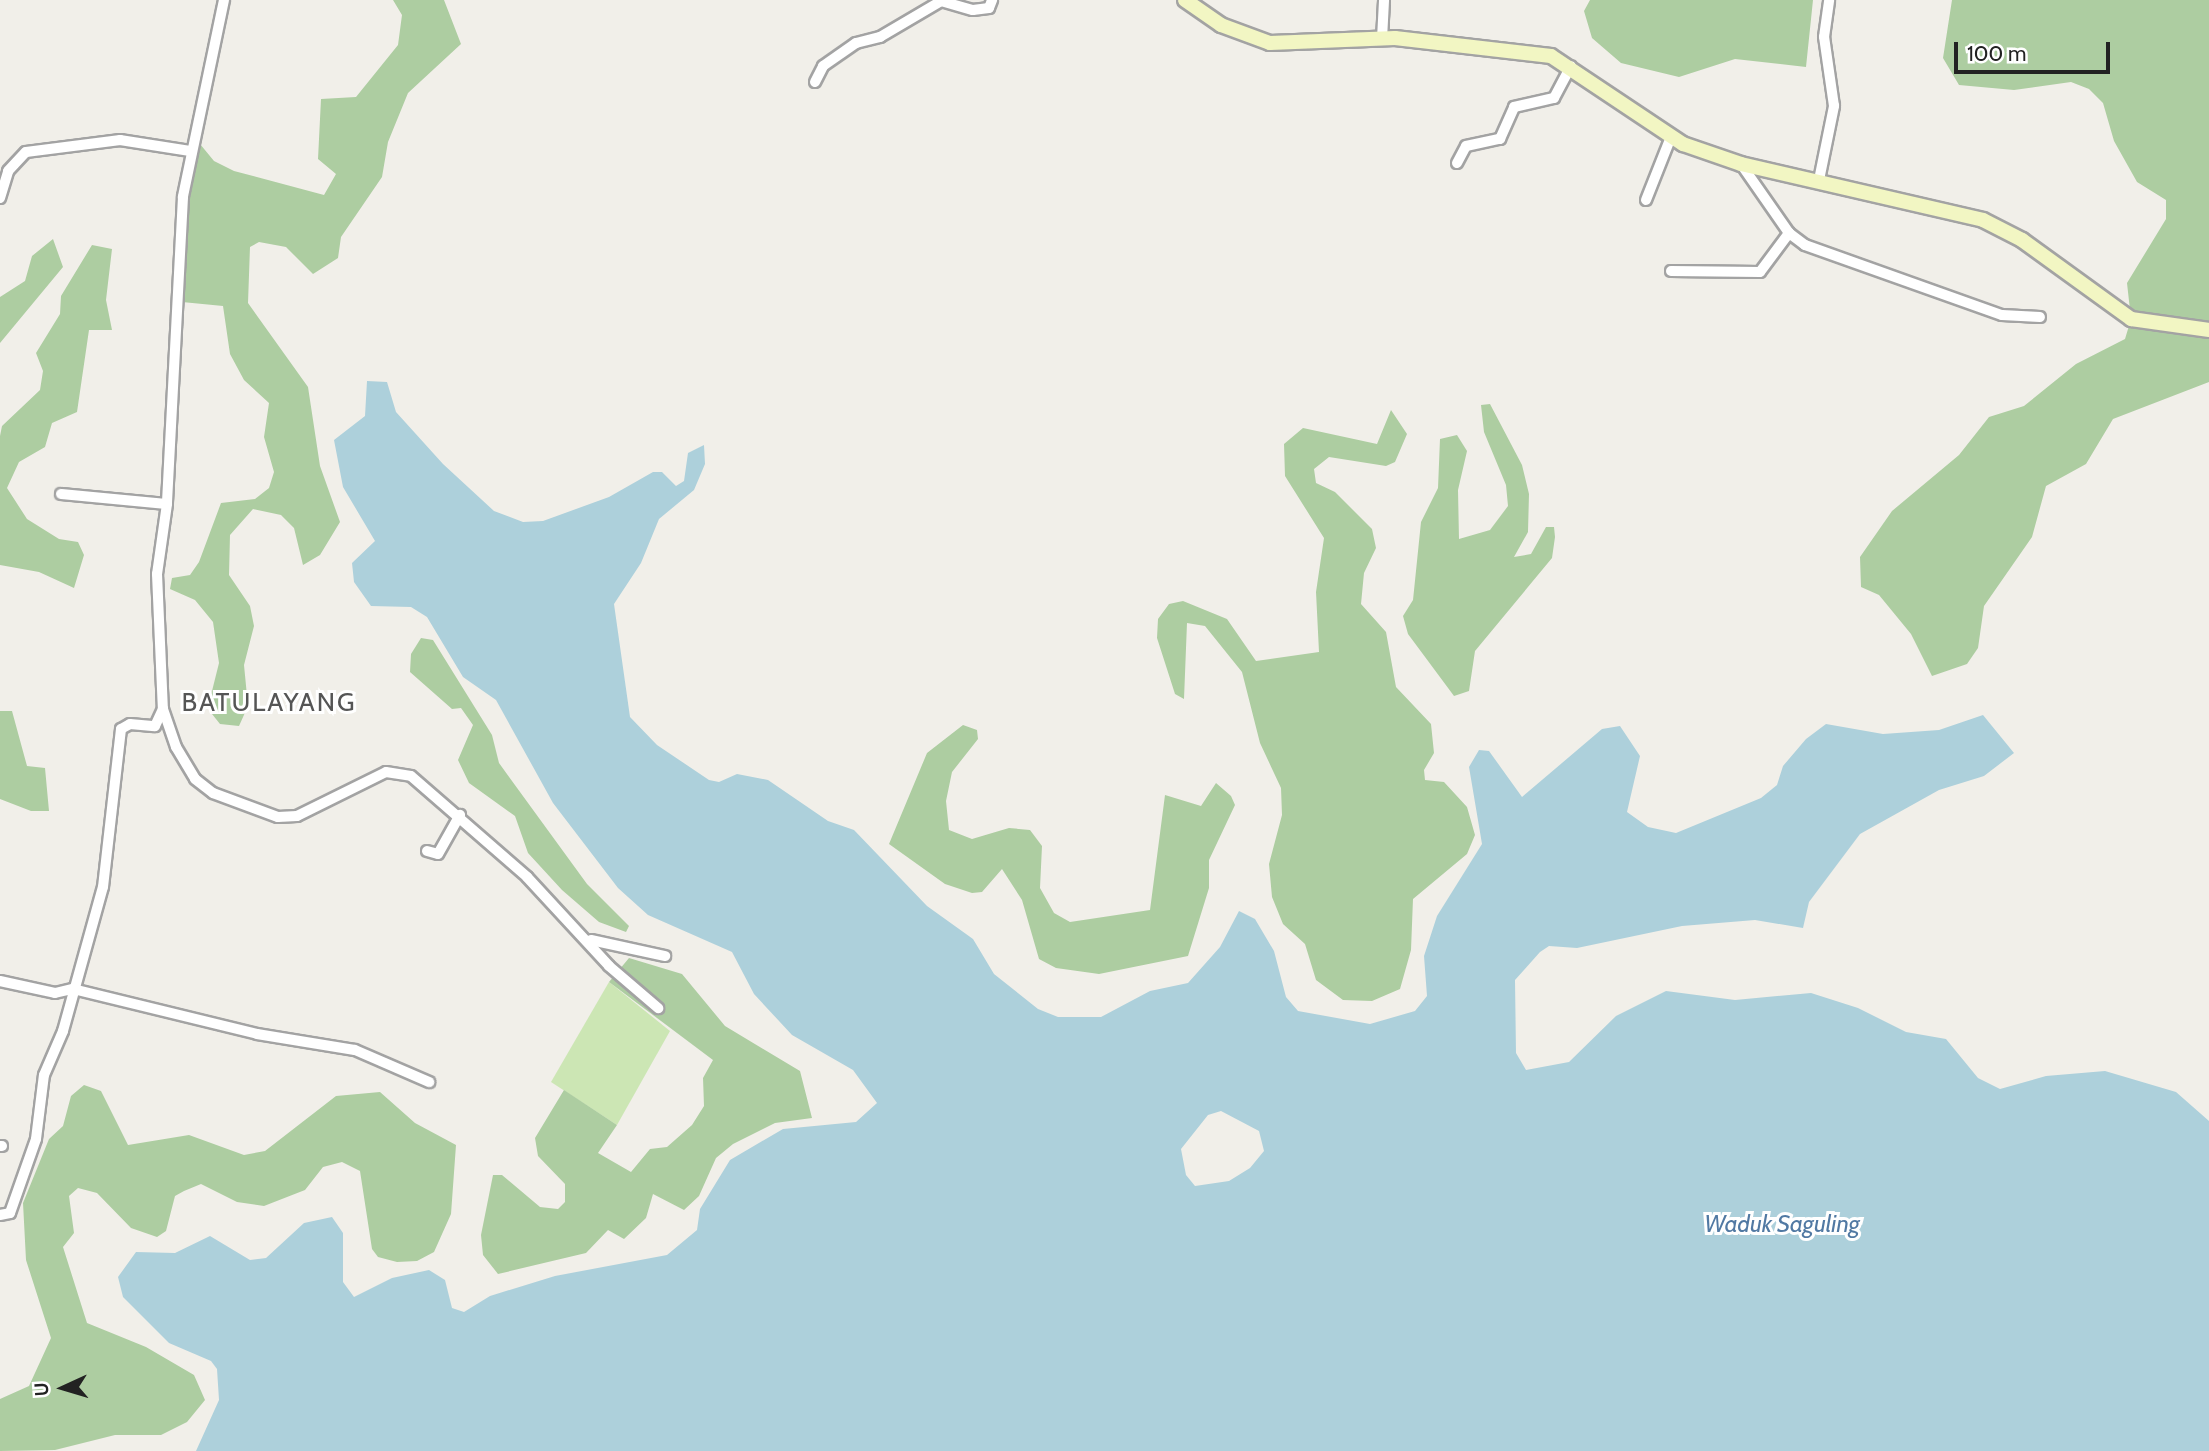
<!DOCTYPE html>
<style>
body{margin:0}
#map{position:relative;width:2209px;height:1451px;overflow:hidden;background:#f1efe9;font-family:Cabin,sans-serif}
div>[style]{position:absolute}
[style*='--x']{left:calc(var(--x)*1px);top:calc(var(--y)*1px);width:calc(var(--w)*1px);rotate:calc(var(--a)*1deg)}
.grass>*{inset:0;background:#cce6b4}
.forest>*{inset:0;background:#adcda1}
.water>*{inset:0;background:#add0db}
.roads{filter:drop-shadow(2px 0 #a3a3a3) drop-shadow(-2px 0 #a3a3a3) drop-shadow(0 2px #a3a3a3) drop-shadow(0 -2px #a3a3a3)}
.street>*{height:10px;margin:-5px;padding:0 5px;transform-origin:5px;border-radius:5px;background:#fff}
.secondary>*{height:14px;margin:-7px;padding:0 7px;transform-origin:7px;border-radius:7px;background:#f2f6c3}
span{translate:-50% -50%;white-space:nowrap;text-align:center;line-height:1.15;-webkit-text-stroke:6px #fff;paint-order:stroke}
.water-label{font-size:24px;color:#5179a3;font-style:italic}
.quarter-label{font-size:26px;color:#555;letter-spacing:2px}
.north{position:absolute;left:28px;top:1353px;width:70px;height:70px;-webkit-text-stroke:5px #fff;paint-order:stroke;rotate:266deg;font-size:19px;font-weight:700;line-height:28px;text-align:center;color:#222}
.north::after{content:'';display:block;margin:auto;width:24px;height:32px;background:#222;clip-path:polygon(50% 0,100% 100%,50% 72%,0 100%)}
.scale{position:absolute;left:1954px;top:42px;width:156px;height:32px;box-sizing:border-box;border:4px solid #222;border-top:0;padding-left:9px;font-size:21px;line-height:24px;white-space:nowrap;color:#222;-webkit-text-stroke:5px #fff;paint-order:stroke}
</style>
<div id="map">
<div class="grass">
<div style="clip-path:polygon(609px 982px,670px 1031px,617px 1125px,551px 1082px)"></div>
</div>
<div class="forest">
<div style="clip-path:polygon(393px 0,444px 0,461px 44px,408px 93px,388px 142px,382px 177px,341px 237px,338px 258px,313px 274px,286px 247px,259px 242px,250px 247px,248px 303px,308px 387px,320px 466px,340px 522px,320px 555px,303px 565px,294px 528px,281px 515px,253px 509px,230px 535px,229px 575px,250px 606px,254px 626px,244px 665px,248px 706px,239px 726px,220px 724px,212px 714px,210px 699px,219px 663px,213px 622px,195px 600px,170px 589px,172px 578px,190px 575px,199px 562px,221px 503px,255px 499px,269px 488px,274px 472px,264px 437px,269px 403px,244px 380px,230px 354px,223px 306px,182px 302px,187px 212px,200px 144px,214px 161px,234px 171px,324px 195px,336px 174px,318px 159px,321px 99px,356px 97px,398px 45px,402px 15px)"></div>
<div style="clip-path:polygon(1590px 0,1813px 0,1806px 67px,1735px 59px,1679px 77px,1621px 63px,1592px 38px,1584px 11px)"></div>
<div style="clip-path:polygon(1952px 0,2209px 0,2209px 382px,2113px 419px,2086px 464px,2046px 486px,2032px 537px,1984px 606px,1978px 648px,1967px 664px,1932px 676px,1911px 634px,1879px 595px,1861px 587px,1860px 557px,1892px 511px,1959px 455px,1989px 417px,2024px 406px,2076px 364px,2125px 339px,2131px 319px,2127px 283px,2166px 219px,2166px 200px,2137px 182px,2114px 141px,2103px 103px,2089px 89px,2071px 82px,2014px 90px,1959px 85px,1943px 58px)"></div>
<div style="clip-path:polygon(53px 239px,63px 267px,0 343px,0 297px,25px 281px,32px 256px)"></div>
<div style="clip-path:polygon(92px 245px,112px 249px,106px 300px,112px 330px,89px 330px,77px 412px,52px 423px,45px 447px,19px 462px,7px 488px,27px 519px,59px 539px,78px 542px,84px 555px,74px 588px,39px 572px,0 565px,0 436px,2px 426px,40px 390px,43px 371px,36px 353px,60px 314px,61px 296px)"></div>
<div style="clip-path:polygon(1490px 404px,1522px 465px,1529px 494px,1528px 532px,1514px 557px,1531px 554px,1546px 527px,1554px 527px,1555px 537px,1552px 558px,1475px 651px,1469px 691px,1454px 696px,1408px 634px,1403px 616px,1413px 600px,1421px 522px,1438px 488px,1440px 439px,1457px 435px,1467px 451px,1458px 490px,1459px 539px,1490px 530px,1508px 506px,1506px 485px,1484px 432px,1481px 405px)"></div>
<div style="clip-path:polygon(1391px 410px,1407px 434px,1395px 462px,1386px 466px,1329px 457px,1314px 469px,1316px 483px,1335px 492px,1372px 529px,1376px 548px,1364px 573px,1361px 604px,1386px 632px,1396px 687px,1431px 724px,1434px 753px,1424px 770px,1425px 780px,1444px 782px,1467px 807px,1475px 835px,1467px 854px,1413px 899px,1411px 950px,1400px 989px,1372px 1001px,1343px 1000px,1316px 980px,1305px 944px,1283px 924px,1272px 897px,1269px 864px,1282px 815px,1281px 788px,1260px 743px,1242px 672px,1205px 626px,1187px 623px,1184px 699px,1175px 694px,1157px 638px,1158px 619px,1169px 604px,1183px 601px,1227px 619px,1256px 661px,1319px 652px,1316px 592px,1324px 538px,1285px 476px,1284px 444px,1303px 428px,1377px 444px)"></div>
<div style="clip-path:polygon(421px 638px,433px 640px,492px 735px,499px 763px,587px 884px,629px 926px,626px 932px,599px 922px,562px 890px,528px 853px,515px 816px,469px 783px,458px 760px,473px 725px,461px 708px,452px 709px,410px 672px,411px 654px)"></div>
<div style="clip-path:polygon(0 711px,12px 711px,27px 766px,45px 768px,49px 811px,31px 811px,0 799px)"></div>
<div style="clip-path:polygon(963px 725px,977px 730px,978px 739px,952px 772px,946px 801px,949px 830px,972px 839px,1009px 828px,1030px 830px,1042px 846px,1040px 888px,1054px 913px,1070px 922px,1150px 910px,1165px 795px,1201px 806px,1216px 783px,1231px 796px,1235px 805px,1209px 860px,1209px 888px,1188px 956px,1099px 974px,1056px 968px,1039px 959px,1022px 900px,1002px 869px,982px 892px,972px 893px,945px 884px,889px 844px,927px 753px)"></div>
<div style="clip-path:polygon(629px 958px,682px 974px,725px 1026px,800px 1071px,812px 1118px,775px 1123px,733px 1144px,716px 1158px,699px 1196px,684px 1210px,653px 1194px,646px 1218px,624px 1239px,608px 1230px,586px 1253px,498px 1274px,483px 1255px,481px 1235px,493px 1175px,502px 1175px,540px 1207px,558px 1209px,565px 1202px,565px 1184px,538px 1156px,535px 1138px,564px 1090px,617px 1125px,598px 1153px,631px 1172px,650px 1149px,667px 1147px,692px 1125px,704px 1106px,703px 1078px,713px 1060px,609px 982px)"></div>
<div style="clip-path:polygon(84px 1085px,101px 1091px,128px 1145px,189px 1135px,244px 1155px,265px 1151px,336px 1096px,380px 1092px,415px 1123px,456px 1145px,451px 1214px,434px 1252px,417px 1261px,397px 1262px,378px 1257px,372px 1249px,360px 1171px,342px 1162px,323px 1167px,305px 1190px,264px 1206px,237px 1202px,201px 1184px,184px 1191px,175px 1196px,166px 1231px,157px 1237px,131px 1228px,97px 1193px,78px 1188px,69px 1196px,74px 1233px,63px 1247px,87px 1323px,146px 1347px,194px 1375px,205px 1400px,187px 1422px,161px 1435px,115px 1435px,55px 1450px,0 1451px,0 1399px,29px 1386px,51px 1338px,26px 1260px,23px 1203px,49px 1139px,63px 1126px,71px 1096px)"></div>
</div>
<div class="water">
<div style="clip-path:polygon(evenodd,367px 381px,387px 382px,396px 412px,443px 464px,494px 511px,523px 522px,543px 521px,609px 497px,653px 472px,662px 472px,676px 486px,684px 481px,688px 453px,704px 445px,705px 464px,694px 490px,659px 519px,641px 563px,614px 604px,630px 717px,657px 745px,709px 780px,719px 782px,737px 774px,768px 780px,828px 821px,854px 830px,927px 906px,973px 939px,994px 974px,1038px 1009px,1058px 1017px,1101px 1017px,1150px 991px,1188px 983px,1220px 947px,1239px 911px,1255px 919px,1274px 951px,1286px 997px,1298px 1011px,1370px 1024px,1415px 1011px,1427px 996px,1424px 956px,1437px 916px,1482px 844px,1469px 767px,1479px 750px,1489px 751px,1522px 797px,1602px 729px,1620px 726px,1640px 756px,1627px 812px,1648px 827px,1676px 833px,1761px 798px,1777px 785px,1783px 766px,1806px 739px,1826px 724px,1883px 734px,1939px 730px,1983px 715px,2014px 753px,1984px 776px,1939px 790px,1860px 834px,1809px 902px,1803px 928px,1755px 920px,1682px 926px,1577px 948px,1549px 946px,1540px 952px,1515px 980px,1516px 1053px,1526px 1070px,1569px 1062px,1616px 1016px,1666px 991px,1735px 1000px,1811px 993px,1858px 1008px,1906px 1032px,1946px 1039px,1978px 1078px,2000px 1089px,2046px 1076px,2105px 1071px,2176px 1092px,2209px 1121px,2209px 1451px,196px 1451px,219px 1400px,217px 1369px,211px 1361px,169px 1343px,123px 1297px,118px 1277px,136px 1252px,175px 1253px,210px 1236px,250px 1260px,266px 1258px,304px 1223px,332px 1217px,343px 1233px,343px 1282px,354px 1297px,392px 1278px,429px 1270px,445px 1280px,452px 1308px,464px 1312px,490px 1296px,555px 1276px,667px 1255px,697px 1230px,700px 1209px,730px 1160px,783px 1129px,856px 1122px,877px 1103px,853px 1070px,792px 1035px,754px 994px,732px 952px,648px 915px,618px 888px,553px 803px,496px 700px,463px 677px,427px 617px,411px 607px,371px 606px,354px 582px,352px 563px,375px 541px,343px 487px,334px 440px,365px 416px,367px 381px,1221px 1111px,1259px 1131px,1264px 1151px,1250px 1168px,1229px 1181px,1195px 1186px,1186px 1175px,1181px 1149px,1208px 1115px,1221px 1111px)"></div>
</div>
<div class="roads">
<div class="street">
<div style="--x:224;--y:0;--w:201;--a:101.8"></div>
<div style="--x:183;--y:197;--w:307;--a:93"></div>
<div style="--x:167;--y:504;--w:71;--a:98.1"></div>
<div style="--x:157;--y:574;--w:135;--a:87.5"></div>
<div style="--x:163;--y:709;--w:40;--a:71.1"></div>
<div style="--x:176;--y:747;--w:37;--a:59"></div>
<div style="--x:195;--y:779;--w:23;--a:38"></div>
<div style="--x:213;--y:793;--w:69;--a:20.3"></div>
<div style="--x:278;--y:817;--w:19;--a:-3"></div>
<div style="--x:297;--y:816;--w:99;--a:-26.3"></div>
<div style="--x:386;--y:772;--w:25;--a:9"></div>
<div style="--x:411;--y:776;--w:154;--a:41"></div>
<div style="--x:527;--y:877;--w:121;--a:47.3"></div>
<div style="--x:609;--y:966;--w:65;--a:40.6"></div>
<div style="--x:1382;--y:39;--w:39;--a:-87"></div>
<div style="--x:815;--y:82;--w:18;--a:-63"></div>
<div style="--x:823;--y:66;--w:40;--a:-34.9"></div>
<div style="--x:856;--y:43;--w:25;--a:-14"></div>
<div style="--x:880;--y:37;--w:71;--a:-30.5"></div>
<div style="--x:941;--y:1;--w:33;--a:16"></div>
<div style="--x:973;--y:10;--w:16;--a:-7"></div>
<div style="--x:989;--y:8;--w:9;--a:-69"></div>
<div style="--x:1457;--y:163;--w:19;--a:-62"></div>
<div style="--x:1466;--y:146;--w:35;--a:-12"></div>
<div style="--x:1500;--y:139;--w:35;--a:-66"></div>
<div style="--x:1514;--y:107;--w:41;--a:-12.7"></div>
<div style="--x:1554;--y:98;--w:36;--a:-62"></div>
<div style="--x:1741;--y:164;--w:84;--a:55.2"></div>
<div style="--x:1789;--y:233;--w:20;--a:37"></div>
<div style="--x:1805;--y:245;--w:209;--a:19.6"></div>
<div style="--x:2002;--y:315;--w:38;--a:3"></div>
<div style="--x:1819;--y:180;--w:76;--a:-78.5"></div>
<div style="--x:1834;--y:106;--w:70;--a:-98.2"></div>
<div style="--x:1824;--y:37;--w:37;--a:-82"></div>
<div style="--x:0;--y:198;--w:28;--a:-73"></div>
<div style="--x:8;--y:171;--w:26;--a:-47"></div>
<div style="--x:26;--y:152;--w:95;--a:-7.3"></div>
<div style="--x:120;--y:140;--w:71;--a:8.9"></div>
<div style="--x:1646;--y:200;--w:68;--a:-68.4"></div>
<div style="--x:1671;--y:271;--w:89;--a:0.6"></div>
<div style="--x:1760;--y:272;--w:49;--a:-53.4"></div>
<div style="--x:61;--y:494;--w:106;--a:5.4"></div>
<div style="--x:427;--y:851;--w:11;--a:15"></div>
<div style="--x:438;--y:854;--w:45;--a:-60.6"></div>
<div style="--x:591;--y:940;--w:76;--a:12.2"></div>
<div style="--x:0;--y:981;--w:56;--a:12.3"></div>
<div style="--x:55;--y:993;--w:18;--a:-13"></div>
<div style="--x:73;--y:989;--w:189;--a:13.7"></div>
<div style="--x:257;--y:1034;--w:99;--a:9.3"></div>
<div style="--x:355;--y:1050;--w:81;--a:23.4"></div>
<div style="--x:0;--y:1146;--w:2;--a:0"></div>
<div style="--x:0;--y:1215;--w:10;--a:-11"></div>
<div style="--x:10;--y:1213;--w:78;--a:-70.6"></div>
<div style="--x:36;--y:1139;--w:64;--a:-82.9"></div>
<div style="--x:44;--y:1075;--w:48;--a:-66.6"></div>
<div style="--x:63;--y:1031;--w:149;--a:-74.5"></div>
<div style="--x:103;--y:887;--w:159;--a:-83.5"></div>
<div style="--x:121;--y:729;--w:10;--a:-29"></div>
<div style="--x:130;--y:724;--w:25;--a:5"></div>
<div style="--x:155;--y:726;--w:19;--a:-65"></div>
</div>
<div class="secondary">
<div style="--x:1185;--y:0;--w:44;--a:34.8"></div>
<div style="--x:1221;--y:25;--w:52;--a:20.2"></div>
<div style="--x:1270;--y:43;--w:125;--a:-2.3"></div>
<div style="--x:1395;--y:38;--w:157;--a:6.6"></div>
<div style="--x:1551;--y:56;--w:159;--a:33.7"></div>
<div style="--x:1683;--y:144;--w:61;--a:19"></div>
<div style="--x:1741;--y:164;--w:248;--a:13"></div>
<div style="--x:1983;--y:220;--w:44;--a:27.1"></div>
<div style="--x:2022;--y:240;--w:135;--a:35.9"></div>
<div style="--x:2131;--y:319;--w:79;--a:8"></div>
</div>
</div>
<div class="water-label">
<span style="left:1782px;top:1224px">Waduk Saguling</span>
</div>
<div class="quarter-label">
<span style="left:269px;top:703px">BATULAYANG</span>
</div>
<div class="north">U</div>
<div class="scale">100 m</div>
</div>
